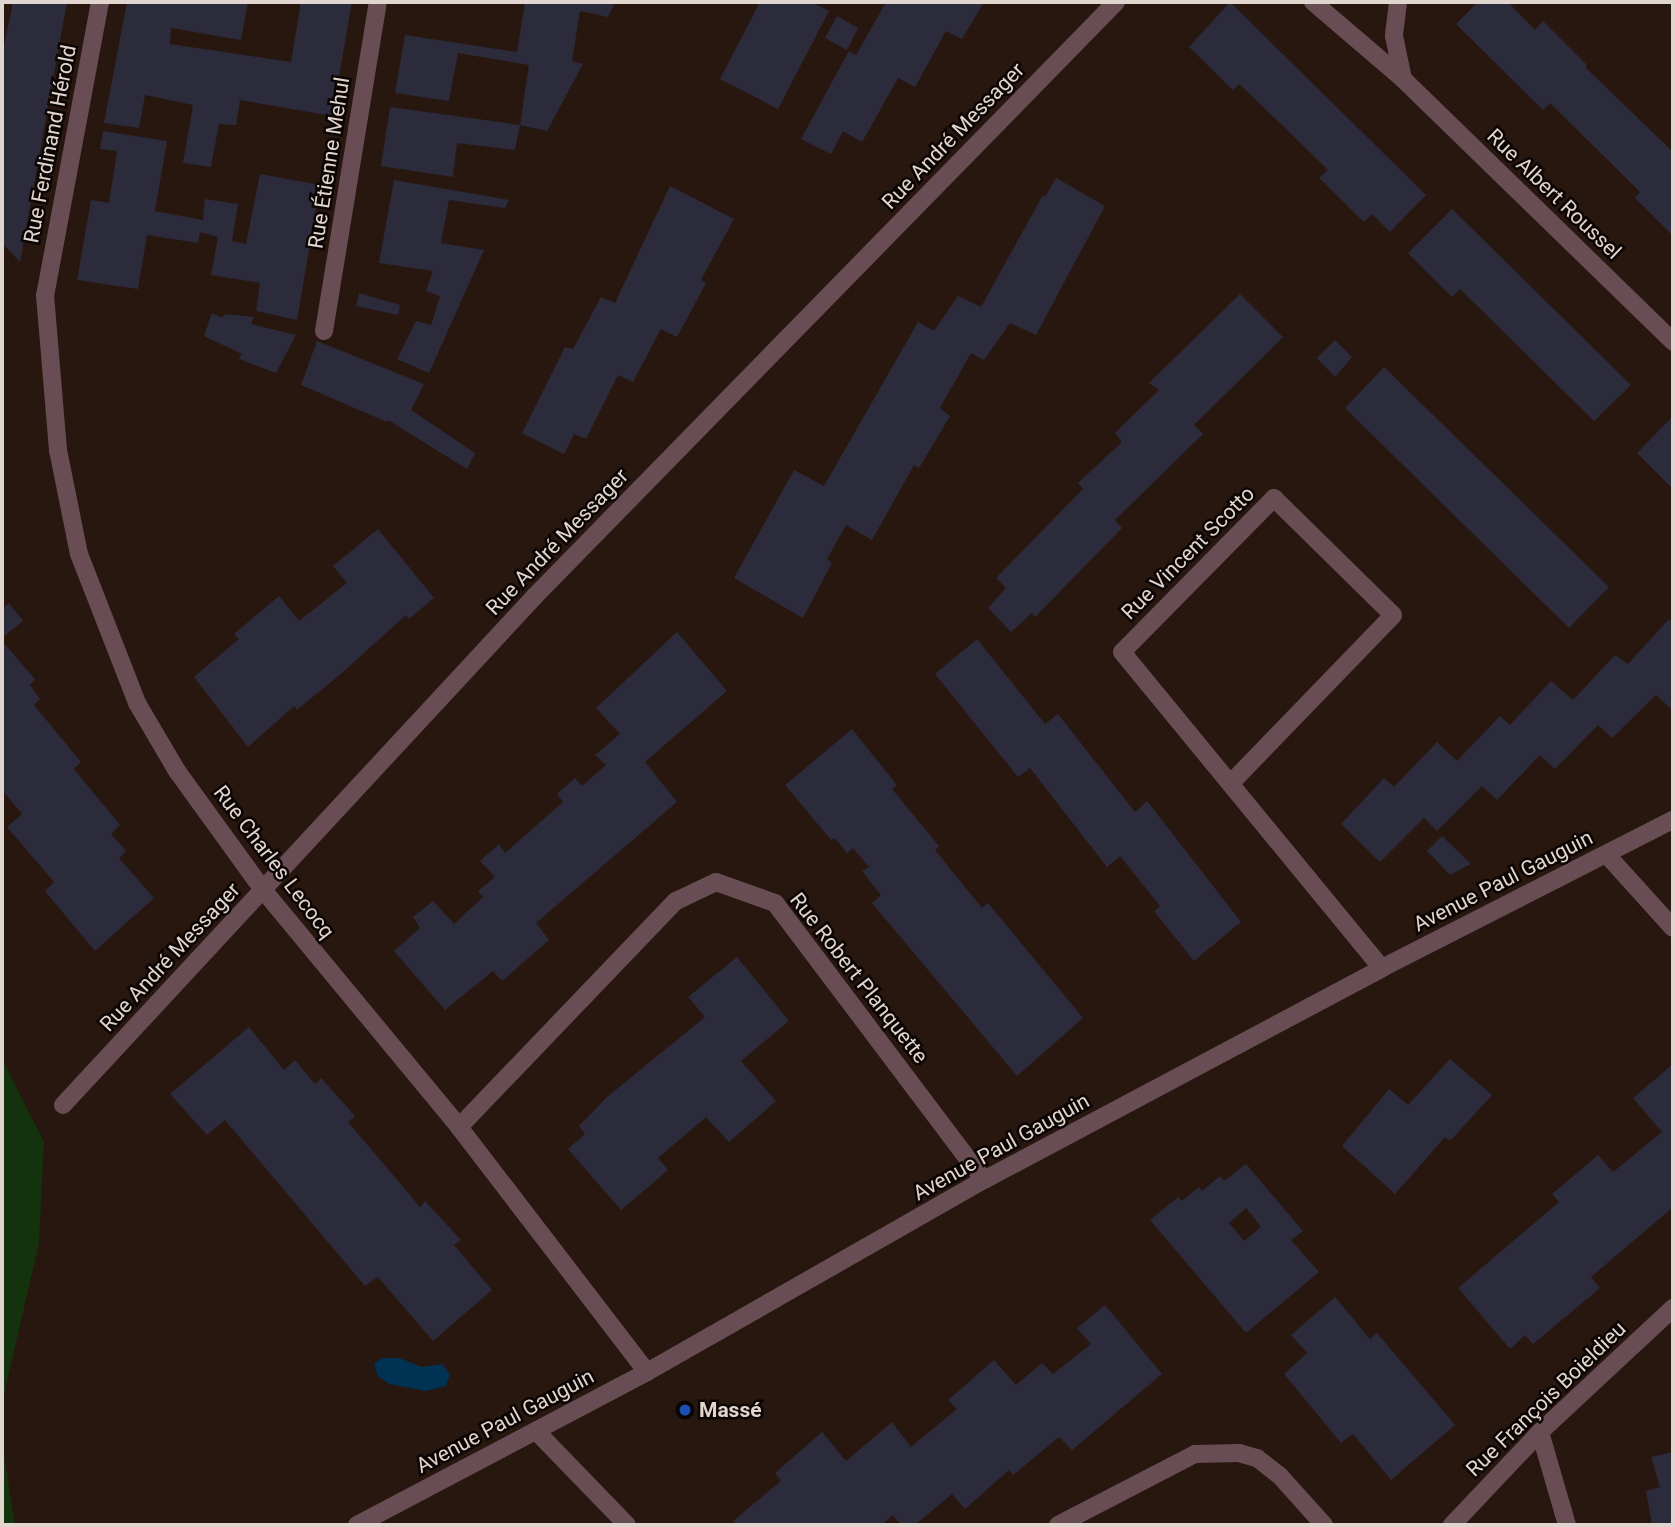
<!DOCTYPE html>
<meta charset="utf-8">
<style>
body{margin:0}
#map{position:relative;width:1675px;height:1527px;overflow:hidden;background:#28170f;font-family:Roboto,sans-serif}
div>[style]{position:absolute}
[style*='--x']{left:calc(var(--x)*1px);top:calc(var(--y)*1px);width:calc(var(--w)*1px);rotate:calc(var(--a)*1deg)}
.green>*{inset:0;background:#12330c}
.water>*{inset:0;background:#003254}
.building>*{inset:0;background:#2b2b3c}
.minor>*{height:18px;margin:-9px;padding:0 9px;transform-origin:9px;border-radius:9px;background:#684e54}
.tertiary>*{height:18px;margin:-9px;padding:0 9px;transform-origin:9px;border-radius:9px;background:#684e54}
.dots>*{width:19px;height:19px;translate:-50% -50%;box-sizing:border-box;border:4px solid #0b0503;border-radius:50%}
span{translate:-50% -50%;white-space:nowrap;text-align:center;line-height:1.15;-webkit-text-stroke:5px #0b0503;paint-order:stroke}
.street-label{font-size:21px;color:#e1d5cf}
.poi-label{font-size:21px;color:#e1d5cf;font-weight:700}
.left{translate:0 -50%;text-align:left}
.frame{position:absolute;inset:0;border:4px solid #e1d5cf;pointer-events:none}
</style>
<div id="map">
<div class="green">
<div style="clip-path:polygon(2px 1059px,44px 1142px,39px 1243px,4px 1394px,3px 1449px,15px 1525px,2px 1525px)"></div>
</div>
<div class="water">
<div style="clip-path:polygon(382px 1358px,399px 1358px,422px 1367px,442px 1364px,450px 1374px,446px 1386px,426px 1391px,389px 1384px,378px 1376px,374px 1364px)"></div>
</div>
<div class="building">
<div style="clip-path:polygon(13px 2px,67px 2px,20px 262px,2px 243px,2px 56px)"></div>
<div style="clip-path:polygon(127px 2px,248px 2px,241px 40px,171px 28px,170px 44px,291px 62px,301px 2px,352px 2px,332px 116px,240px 100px,236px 125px,219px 124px,211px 167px,183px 163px,193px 105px,145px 95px,139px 128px,104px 123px)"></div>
<div style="clip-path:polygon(525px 2px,615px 2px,608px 17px,580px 11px,572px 61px,583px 64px,547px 131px,520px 125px,529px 65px,458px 53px,449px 101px,395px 93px,405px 35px,517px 52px)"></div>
<div style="clip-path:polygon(760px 2px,811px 2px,829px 11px,778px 109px,720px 79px)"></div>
<div style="clip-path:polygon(886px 2px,984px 2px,962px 39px,946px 31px,915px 87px,898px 78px,862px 142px,843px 131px,831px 154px,801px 139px,849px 51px,856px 55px)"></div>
<div style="clip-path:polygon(1230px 2px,1426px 195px,1390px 232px,1372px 214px,1364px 222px,1319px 178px,1328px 170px,1284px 127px,1239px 84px,1233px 90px,1189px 47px)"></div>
<div style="clip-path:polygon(1478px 2px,1508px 2px,1535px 30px,1543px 21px,1587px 65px,1585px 67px,1673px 152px,1671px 161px,1673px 164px,1673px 236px,1635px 198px,1640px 192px,1550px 103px,1543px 110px,1456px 24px)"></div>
<div style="clip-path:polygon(837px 16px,858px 28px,847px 50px,825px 38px)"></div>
<div style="clip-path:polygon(390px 107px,520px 125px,515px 150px,457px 143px,453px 177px,381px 166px)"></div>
<div style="clip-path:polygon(103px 131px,167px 141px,155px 211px,203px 220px,205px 199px,238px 204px,232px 241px,246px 244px,260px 174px,320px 185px,297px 320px,256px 311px,260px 283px,211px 275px,218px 237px,200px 232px,198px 243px,147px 235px,138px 289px,77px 280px,91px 200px,109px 203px,117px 151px,100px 149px)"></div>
<div style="clip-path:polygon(1056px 178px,1105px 206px,1036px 335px,1010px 323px,984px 360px,971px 353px,940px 408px,950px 416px,919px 468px,914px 465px,872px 540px,846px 525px,827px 559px,832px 563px,803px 618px,734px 578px,794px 470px,824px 486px,918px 322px,934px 331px,958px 296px,981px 307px,1043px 195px,1045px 197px)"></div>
<div style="clip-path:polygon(394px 180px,509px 200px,505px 208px,449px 200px,441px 243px,484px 250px,429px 373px,397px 359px,416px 321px,431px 325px,440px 296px,426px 291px,433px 271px,379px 263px)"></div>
<div style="clip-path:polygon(670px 186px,734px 219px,701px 280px,706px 283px,677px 337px,661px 329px,633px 382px,618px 375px,586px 439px,574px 434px,564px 454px,522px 433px,565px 347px,573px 349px,601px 297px,615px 303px)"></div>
<div style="clip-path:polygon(1452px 209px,1631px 385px,1594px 421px,1460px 289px,1452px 297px,1408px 253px)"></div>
<div style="clip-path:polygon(359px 293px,400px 305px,398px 315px,356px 306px)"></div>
<div style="clip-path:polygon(1240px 294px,1283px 337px,1194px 425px,1203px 434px,1115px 520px,1122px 528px,1035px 617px,1032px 613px,1011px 632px,988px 608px,1006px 588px,996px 578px,1083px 489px,1078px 483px,1122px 442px,1115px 433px,1159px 390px,1149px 383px)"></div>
<div style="clip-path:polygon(212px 313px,222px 318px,224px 314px,254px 317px,251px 324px,296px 335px,276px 373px,239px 359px,242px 354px,204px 336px)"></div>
<div style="clip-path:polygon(1335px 340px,1352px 357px,1335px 377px,1317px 358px)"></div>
<div style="clip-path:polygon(317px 341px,424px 384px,411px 410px,475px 453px,467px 469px,388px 420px,387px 422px,301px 385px)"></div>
<div style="clip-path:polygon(1384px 367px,1609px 587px,1569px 628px,1345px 408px)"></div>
<div style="clip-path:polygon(1672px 417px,1673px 419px,1673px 489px,1637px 453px)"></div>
<div style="clip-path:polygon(378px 529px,434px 598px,409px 619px,406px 615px,343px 672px,297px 710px,294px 706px,248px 747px,194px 677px,239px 639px,234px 634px,279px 596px,299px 621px,347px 583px,333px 566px)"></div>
<div style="clip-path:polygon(9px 603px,23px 621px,2px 638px,2px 609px)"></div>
<div style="clip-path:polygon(1669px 619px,1673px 623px,1671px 709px,1656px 695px,1612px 738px,1598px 725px,1555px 769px,1540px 755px,1497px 800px,1482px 786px,1437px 831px,1424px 818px,1380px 862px,1341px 824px,1384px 778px,1394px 787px,1437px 742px,1457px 761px,1500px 716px,1510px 725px,1551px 681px,1573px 700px,1615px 655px,1628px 664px)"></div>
<div style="clip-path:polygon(677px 632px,727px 691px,645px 762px,677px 802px,536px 923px,549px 940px,502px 981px,493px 971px,445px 1010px,394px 951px,420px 928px,413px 917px,433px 901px,454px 924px,483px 897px,478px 891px,495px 877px,480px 861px,499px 844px,505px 853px,563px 802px,557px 794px,575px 778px,582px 786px,606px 765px,595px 755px,620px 734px,596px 708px)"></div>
<div style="clip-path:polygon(977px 639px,1045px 724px,1058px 714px,1135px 812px,1147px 801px,1241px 922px,1194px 961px,1154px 911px,1160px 906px,1120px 856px,1107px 867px,1030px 768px,1018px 777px,935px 674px)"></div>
<div style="clip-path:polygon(2px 641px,35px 679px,30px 685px,40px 699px,34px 705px,81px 762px,74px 769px,120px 825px,111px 834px,126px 851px,119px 858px,154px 898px,95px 951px,45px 891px,54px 882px,7px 827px,22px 814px,2px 790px)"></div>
<div style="clip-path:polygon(852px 729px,897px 785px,892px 789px,939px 846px,935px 850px,982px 908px,988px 903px,1083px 1018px,1017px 1076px,872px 903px,881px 895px,862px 871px,869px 867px,853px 848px,847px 853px,835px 838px,831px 840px,785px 785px)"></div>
<div style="clip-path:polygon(1442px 836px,1471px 864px,1450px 875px,1427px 851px)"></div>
<div style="clip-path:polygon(737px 957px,789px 1021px,741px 1061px,776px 1101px,729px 1142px,706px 1117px,658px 1158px,668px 1170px,621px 1210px,568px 1149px,585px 1134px,579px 1126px,607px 1097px,705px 1017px,688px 997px)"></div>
<div style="clip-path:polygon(249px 1027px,284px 1070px,295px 1060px,315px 1084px,321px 1078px,355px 1116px,348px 1122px,420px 1207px,425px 1201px,461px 1240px,454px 1245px,492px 1290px,433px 1341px,378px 1277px,365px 1286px,225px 1120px,207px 1135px,170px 1094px)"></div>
<div style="clip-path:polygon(1450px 1059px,1492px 1095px,1450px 1141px,1445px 1137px,1395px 1194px,1342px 1146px,1389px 1089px,1408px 1105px)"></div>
<div style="clip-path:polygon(1673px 1064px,1673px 1207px,1591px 1277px,1600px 1288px,1533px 1344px,1525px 1335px,1510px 1349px,1458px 1288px,1559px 1202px,1552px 1194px,1598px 1155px,1613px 1172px,1662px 1132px,1633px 1098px)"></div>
<div style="clip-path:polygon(evenodd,1246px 1164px,1303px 1231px,1291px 1240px,1319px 1272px,1246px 1333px,1150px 1220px,1178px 1197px,1182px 1201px,1199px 1187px,1202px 1191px,1220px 1176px,1224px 1181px,1246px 1164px,1246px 1208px,1261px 1227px,1244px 1241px,1229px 1223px,1246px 1208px)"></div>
<div style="clip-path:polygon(1335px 1297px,1370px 1339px,1377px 1333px,1455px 1425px,1391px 1480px,1353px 1434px,1341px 1443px,1284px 1374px,1307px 1353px,1291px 1335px)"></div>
<div style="clip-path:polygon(1105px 1305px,1162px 1374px,1072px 1450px,1059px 1437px,1013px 1475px,1009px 1470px,965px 1509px,952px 1494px,915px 1525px,901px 1525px,893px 1515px,881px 1525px,737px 1525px,733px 1521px,781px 1481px,775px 1473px,822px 1432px,846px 1461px,892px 1422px,911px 1447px,957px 1409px,948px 1400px,994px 1360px,1016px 1385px,1042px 1363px,1053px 1374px,1091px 1344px,1077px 1328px)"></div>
<div style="clip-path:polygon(1673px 1452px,1673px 1525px,1652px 1525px,1646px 1491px,1660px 1487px,1651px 1457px)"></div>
</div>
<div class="minor">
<div style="--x:100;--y:2;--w:298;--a:100.6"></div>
<div style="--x:45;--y:295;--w:156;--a:85.2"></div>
<div style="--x:58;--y:450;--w:106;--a:78.6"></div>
<div style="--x:79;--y:554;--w:160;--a:68.7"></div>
<div style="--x:137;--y:703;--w:79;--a:59.5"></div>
<div style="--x:177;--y:771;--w:148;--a:54.1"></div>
<div style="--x:264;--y:891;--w:306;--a:50.4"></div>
<div style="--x:459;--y:1127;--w:309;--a:52.5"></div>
<div style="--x:1313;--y:2;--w:118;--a:40.5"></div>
<div style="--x:1403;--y:79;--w:377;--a:44.2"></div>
<div style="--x:1398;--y:2;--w:34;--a:97"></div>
<div style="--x:1394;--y:36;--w:44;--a:78.2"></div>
<div style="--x:324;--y:331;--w:333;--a:-80.7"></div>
<div style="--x:1231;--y:783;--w:233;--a:-46"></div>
<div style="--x:1393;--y:615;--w:167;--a:-135.5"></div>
<div style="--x:1274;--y:498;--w:216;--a:134.6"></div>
<div style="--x:1122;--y:652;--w:409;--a:50.6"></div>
<div style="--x:1607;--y:855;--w:98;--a:47.9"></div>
<div style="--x:63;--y:1105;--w:694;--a:-47.16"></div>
<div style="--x:535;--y:596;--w:831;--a:-45.63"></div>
<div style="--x:459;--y:1127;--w:313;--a:-46.2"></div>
<div style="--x:676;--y:901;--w:44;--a:-25.4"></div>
<div style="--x:716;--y:882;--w:63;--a:19.6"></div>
<div style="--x:775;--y:903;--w:347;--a:53"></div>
<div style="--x:537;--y:1432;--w:129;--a:45.9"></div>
<div style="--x:1540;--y:1432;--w:97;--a:73.8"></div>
<div style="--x:1058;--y:1525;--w:154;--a:-27.4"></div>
<div style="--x:1195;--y:1454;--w:44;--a:-1.3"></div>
<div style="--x:1239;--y:1453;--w:19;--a:16"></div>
<div style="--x:1257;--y:1458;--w:29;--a:38"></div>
<div style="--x:1280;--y:1476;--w:66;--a:48.1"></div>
<div style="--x:1452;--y:1525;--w:128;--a:-46.6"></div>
<div style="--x:1540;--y:1432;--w:182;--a:-43"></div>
</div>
<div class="tertiary">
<div style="--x:357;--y:1525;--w:328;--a:-27.8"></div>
<div style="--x:647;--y:1372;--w:388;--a:-29.7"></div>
<div style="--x:984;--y:1180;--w:451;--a:-28"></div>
<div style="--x:1382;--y:968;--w:326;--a:-27"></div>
</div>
<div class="dots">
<div style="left:685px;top:1410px;background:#1a4fb4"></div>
</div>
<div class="street-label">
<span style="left:953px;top:136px;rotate:-46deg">Rue André Messager</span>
<span style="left:50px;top:144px;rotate:-79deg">Rue Ferdinand Hérold</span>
<span style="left:329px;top:163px;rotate:-81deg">Rue Étienne Mehul</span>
<span style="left:1554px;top:194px;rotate:44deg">Rue Albert Roussel</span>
<span style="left:557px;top:542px;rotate:-46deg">Rue André Messager</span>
<span style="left:1188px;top:553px;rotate:-45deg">Rue Vincent Scotto</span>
<span style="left:274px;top:862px;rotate:53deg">Rue Charles Lecocq</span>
<span style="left:1503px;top:881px;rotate:-27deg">Avenue Paul Gauguin</span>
<span style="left:170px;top:957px;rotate:-47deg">Rue André Messager</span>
<span style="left:859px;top:978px;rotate:52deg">Rue Robert Planquette</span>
<span style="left:1001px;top:1147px;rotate:-29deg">Avenue Paul Gauguin</span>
<span style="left:1546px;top:1399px;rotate:-44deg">Rue François Boieldieu</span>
<span style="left:505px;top:1421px;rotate:-28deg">Avenue Paul Gauguin</span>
</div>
<div class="poi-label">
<span class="left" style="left:699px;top:1410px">Massé</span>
</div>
<div class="frame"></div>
</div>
